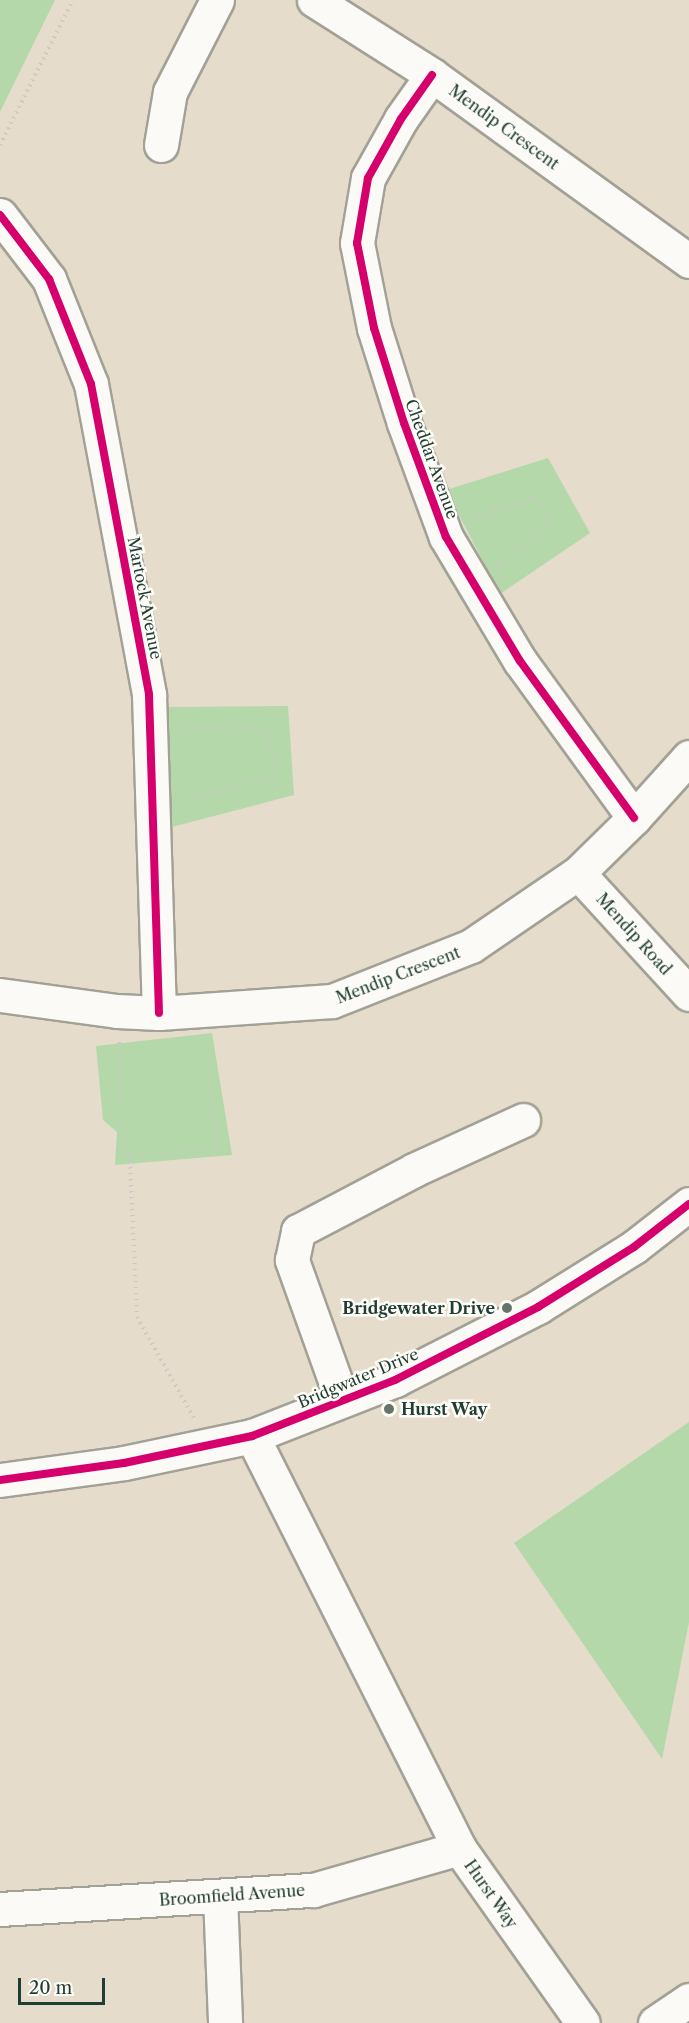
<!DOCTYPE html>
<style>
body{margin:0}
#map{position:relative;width:689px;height:2023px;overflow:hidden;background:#e6dccb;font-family:"Libre Caslon Text",serif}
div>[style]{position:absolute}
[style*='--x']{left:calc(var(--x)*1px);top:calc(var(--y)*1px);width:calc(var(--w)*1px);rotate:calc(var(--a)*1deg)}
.green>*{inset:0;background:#b4d8aa}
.path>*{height:4px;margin-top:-2px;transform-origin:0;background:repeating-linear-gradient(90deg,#c9c9c4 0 1.5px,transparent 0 6px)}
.roads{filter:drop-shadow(2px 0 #a3a196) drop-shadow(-2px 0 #a3a196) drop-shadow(0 2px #a3a196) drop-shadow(0 -2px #a3a196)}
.minor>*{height:33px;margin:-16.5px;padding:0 16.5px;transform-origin:16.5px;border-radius:16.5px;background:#fbfaf7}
.cycleway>*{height:8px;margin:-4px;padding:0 4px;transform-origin:4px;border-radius:4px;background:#d6006c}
.dots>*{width:16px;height:16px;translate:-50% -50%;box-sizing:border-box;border:3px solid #fdfcf7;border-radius:50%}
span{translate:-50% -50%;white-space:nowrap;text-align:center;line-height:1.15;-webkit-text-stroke:5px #fdfcf7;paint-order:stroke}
.street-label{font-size:16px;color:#1f3d34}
.poi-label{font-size:16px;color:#1f3d34;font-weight:700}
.right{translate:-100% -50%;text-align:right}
.left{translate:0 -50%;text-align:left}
.scale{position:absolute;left:18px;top:1978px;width:87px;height:27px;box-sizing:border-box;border:3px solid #1f3d34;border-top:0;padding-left:8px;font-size:18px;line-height:21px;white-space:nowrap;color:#1f3d34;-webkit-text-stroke:4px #fdfcf7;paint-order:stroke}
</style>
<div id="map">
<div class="green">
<div style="clip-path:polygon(0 0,55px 0,0 112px)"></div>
<div style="clip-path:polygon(548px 458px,590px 533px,500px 594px,446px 490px)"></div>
<div style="clip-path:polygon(288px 706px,294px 795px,168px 828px,166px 707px)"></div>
<div style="clip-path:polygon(212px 1033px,232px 1155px,115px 1165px,117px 1132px,103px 1120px,96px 1046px)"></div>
<div style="clip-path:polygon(689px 1422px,689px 1622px,662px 1759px,514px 1543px)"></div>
</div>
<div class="path">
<div style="--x:0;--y:145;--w:162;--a:-63.3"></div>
<div style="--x:472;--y:518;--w:65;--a:-19"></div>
<div style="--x:533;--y:497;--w:32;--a:58"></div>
<div style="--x:550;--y:524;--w:68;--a:141.6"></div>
<div style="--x:181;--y:726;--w:89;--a:3.2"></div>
<div style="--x:270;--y:731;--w:44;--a:83.5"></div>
<div style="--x:275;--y:775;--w:96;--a:163.1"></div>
<div style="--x:119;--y:1042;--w:114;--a:87.5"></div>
<div style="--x:124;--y:1156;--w:92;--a:-4.4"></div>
<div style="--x:216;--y:1149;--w:108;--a:-94.8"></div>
<div style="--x:130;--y:1155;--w:162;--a:87.5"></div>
<div style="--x:137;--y:1317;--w:116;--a:60.6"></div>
</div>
<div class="roads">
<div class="minor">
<div style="--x:314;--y:0;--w:140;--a:32.4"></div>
<div style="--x:432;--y:75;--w:317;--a:35.9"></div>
<div style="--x:432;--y:75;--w:54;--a:125.2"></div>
<div style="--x:401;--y:119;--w:68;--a:119.2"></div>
<div style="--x:368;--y:178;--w:66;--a:99.6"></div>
<div style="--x:357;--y:243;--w:87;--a:78.7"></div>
<div style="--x:374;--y:328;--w:100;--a:72.5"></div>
<div style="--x:404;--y:423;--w:121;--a:69.8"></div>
<div style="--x:446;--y:537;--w:144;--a:59.2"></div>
<div style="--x:520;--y:661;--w:194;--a:54"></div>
<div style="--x:161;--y:145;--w:54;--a:-80.4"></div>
<div style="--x:170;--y:92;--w:103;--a:-62.9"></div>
<div style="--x:0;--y:215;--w:81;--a:52.6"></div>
<div style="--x:49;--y:279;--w:113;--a:68.2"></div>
<div style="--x:91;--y:384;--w:316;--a:79.4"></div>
<div style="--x:149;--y:695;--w:318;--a:88.2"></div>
<div style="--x:578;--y:873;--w:164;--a:47.5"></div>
<div style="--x:0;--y:995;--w:118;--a:7.8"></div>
<div style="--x:117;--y:1011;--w:42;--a:2.7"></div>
<div style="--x:159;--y:1013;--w:173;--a:-4"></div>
<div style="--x:332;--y:1001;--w:149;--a:-21.6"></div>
<div style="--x:471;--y:946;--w:130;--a:-34.3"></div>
<div style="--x:578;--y:873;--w:78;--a:-44.5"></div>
<div style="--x:634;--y:818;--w:82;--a:-48"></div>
<div style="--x:342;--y:1400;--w:149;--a:-109.7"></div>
<div style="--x:292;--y:1260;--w:30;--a:-78"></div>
<div style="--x:298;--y:1231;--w:131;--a:-27.7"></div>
<div style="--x:414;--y:1170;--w:120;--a:-24.6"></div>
<div style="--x:252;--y:1436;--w:461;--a:63.3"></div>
<div style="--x:459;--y:1848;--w:214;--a:54.7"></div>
<div style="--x:0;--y:1480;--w:125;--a:-7.8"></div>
<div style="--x:124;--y:1463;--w:131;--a:-11.9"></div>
<div style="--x:252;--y:1436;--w:154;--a:-21.4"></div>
<div style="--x:395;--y:1380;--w:161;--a:-27"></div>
<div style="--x:538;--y:1307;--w:113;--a:-32"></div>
<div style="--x:634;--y:1247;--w:70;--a:-38"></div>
<div style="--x:220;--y:1896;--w:127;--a:87.7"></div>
<div style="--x:0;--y:1909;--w:314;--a:-3.5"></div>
<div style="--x:313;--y:1890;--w:152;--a:-16"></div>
<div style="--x:655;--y:2023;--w:41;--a:-34.1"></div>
</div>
</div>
<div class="cycleway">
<div style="--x:432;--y:75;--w:54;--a:125.2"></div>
<div style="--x:401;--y:119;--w:68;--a:119.2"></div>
<div style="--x:368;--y:178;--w:66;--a:99.6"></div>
<div style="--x:357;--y:243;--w:87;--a:78.7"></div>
<div style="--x:374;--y:328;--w:100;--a:72.5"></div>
<div style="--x:404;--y:423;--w:121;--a:69.8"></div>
<div style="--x:446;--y:537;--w:144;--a:59.2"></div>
<div style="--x:520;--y:661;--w:194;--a:54"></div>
<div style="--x:0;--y:215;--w:81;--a:52.6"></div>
<div style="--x:49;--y:279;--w:113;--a:68.2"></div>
<div style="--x:91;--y:384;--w:316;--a:79.4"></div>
<div style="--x:149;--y:695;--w:318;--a:88.2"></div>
<div style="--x:0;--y:1480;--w:125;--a:-7.8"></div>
<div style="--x:124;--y:1463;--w:131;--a:-11.9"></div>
<div style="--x:252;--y:1436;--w:154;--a:-21.4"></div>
<div style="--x:395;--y:1380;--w:161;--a:-27"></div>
<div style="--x:538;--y:1307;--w:113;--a:-32"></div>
<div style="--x:634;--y:1247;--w:70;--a:-38"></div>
</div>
<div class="dots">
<div style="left:507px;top:1308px;background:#657569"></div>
<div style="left:389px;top:1409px;background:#657569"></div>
</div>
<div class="street-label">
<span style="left:504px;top:127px;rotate:36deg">Mendip Crescent</span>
<span style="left:432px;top:459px;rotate:70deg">Cheddar Avenue</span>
<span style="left:145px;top:598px;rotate:79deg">Martock Avenue</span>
<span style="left:634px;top:934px;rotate:48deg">Mendip Road</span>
<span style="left:398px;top:975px;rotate:-21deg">Mendip Crescent</span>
<span style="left:358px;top:1378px;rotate:-23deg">Bridgwater Drive</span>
<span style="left:491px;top:1894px;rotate:55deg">Hurst Way</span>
<span style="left:232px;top:1895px;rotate:-4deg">Broomfield Avenue</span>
</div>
<div class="poi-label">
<span class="right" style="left:495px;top:1308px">Bridgewater Drive</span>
<span class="left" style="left:401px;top:1409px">Hurst Way</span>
</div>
<div class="scale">20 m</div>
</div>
